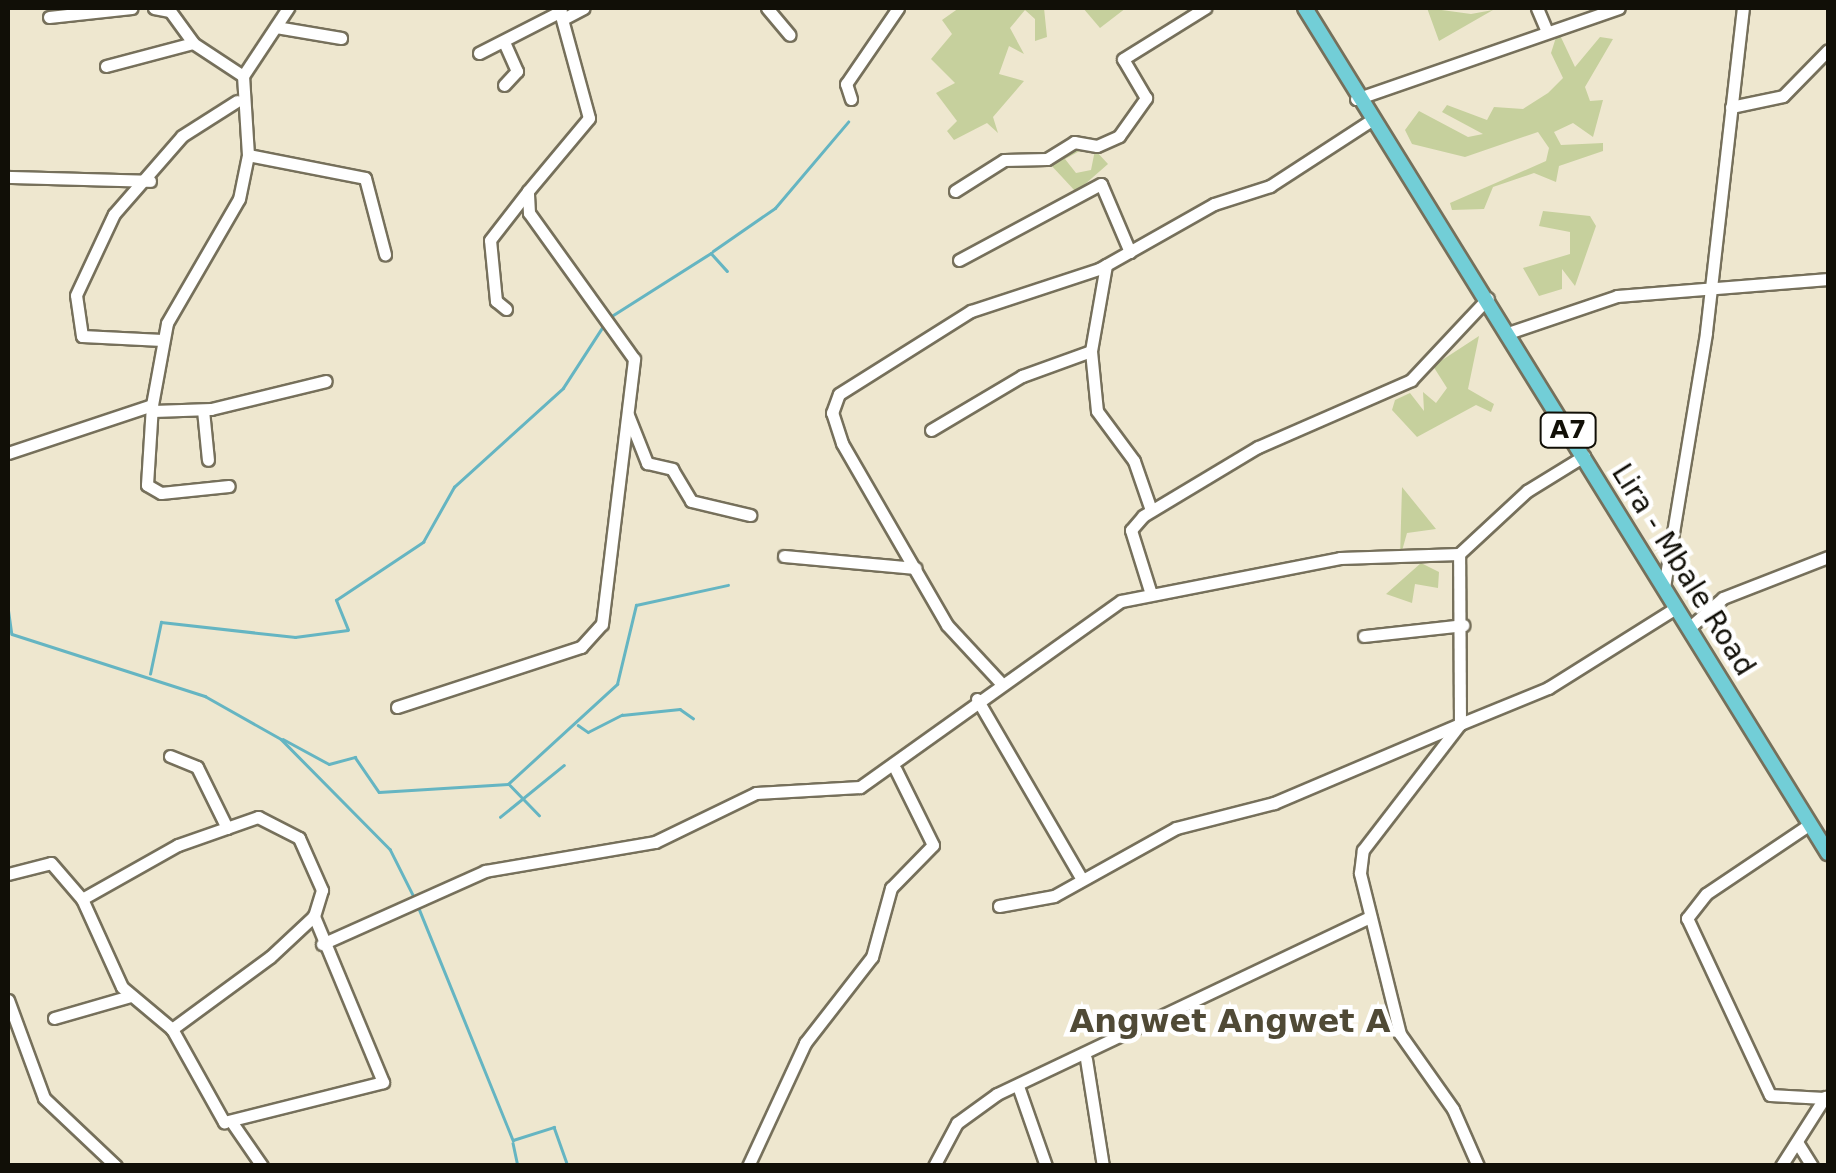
<!DOCTYPE html>
<style>
body{margin:0}
#map{position:relative;width:1836px;height:1173px;overflow:hidden;background:#eee7cf;font-family:"DejaVu Sans",sans-serif}
div>[style]{position:absolute}
[style*='--x']{left:calc(var(--x)*1px);top:calc(var(--y)*1px);width:calc(var(--w)*1px);rotate:calc(var(--a)*1deg)}
.green>*{inset:0;background:#c6d09d}
.stream>*{height:2.5px;margin:-1.25px;padding:0 1.25px;transform-origin:1.25px;border-radius:1.25px;background:#65b5c2}
.roads{filter:drop-shadow(2px 0 #76705b) drop-shadow(-2px 0 #76705b) drop-shadow(0 2px #76705b) drop-shadow(0 -2px #76705b)}
.minor>*{height:11px;margin:-5.5px;padding:0 5.5px;transform-origin:5.5px;border-radius:5.5px;background:#fff}
.major>*{height:14px;margin:-7px;padding:0 7px;transform-origin:7px;border-radius:7px;background:#72ced7}
span{translate:-50% -50%;white-space:nowrap;text-align:center;line-height:1.15;-webkit-text-stroke:9px #fff;paint-order:stroke}
.shield-label span{padding:2px 8px;background:#fff;border:2px solid;border-radius:8px;-webkit-text-stroke-width:0}
.shield-label{font-size:25px;color:#110f07;font-weight:700}
.street-label{font-size:28px;color:#110f07}
.quarter-label{font-size:32px;color:#504a36;font-weight:700}
.frame{position:absolute;inset:0;border:10px solid #110f07;pointer-events:none}
</style>
<div id="map">
<div class="green">
<div style="clip-path:polygon(959px 8px,1044px 8px,1047px 37px,1035px 41px,1035px 19px,1025px 10px,1010px 28px,1024px 54px,1009px 46px,999px 74px,1024px 81px,993px 117px,998px 133px,987px 123px,954px 140px,947px 131px,957px 121px,936px 93px,955px 83px,931px 59px,952px 34px,942px 20px)"></div>
<div style="clip-path:polygon(1083px 8px,1126px 8px,1100px 28px)"></div>
<div style="clip-path:polygon(1427px 8px,1471px 14px,1493px 10px,1439px 41px)"></div>
<div style="clip-path:polygon(1558px 31px,1575px 67px,1600px 37px,1613px 39px,1585px 87px,1590px 101px,1603px 100px,1593px 137px,1573px 123px,1554px 132px,1561px 145px,1603px 143px,1603px 151px,1559px 166px,1556px 182px,1534px 173px,1493px 187px,1484px 209px,1452px 210px,1450px 203px,1546px 161px,1549px 148px,1538px 132px,1465px 157px,1412px 144px,1405px 130px,1419px 111px,1468px 137px,1483px 134px,1442px 112px,1447px 105px,1487px 120px,1494px 107px,1523px 109px,1548px 93px,1563px 78px,1551px 53px)"></div>
<div style="clip-path:polygon(1076px 144px,1087px 147px,1065px 159px,1076px 173px,1091px 170px,1095px 150px,1108px 164px,1076px 192px,1049px 163px)"></div>
<div style="clip-path:polygon(1543px 211px,1590px 216px,1596px 226px,1575px 286px,1562px 269px,1562px 289px,1539px 296px,1523px 268px,1570px 254px,1570px 232px,1539px 226px)"></div>
<div style="clip-path:polygon(1479px 336px,1468px 389px,1494px 404px,1491px 412px,1476px 405px,1417px 437px,1392px 410px,1395px 400px,1410px 393px,1424px 411px,1423px 392px,1436px 403px,1447px 388px,1433px 366px)"></div>
<div style="clip-path:polygon(1402px 487px,1436px 529px,1407px 533px,1400px 558px)"></div>
<div style="clip-path:polygon(1421px 563px,1439px 572px,1438px 588px,1415px 584px,1412px 603px,1386px 594px)"></div>
</div>
<div class="stream">
<div style="--x:713;--y:251;--w:75;--a:-34.7"></div>
<div style="--x:775;--y:208;--w:113;--a:-49.7"></div>
<div style="--x:610;--y:317;--w:120;--a:-32.4"></div>
<div style="--x:711;--y:253;--w:24;--a:48"></div>
<div style="--x:8;--y:607;--w:27;--a:82"></div>
<div style="--x:12;--y:634;--w:203;--a:17.8"></div>
<div style="--x:205;--y:696;--w:87;--a:29.5"></div>
<div style="--x:281;--y:739;--w:155;--a:45.3"></div>
<div style="--x:390;--y:849;--w:56;--a:63.4"></div>
<div style="--x:150;--y:674;--w:53;--a:-78.1"></div>
<div style="--x:161;--y:622;--w:135;--a:6.4"></div>
<div style="--x:295;--y:637;--w:53;--a:-7.5"></div>
<div style="--x:348;--y:630;--w:32;--a:-112"></div>
<div style="--x:336;--y:600;--w:105;--a:-33.7"></div>
<div style="--x:423;--y:542;--w:63;--a:-60.6"></div>
<div style="--x:454;--y:487;--w:147;--a:-42.2"></div>
<div style="--x:563;--y:388;--w:77;--a:-57.1"></div>
<div style="--x:578;--y:725;--w:12;--a:35"></div>
<div style="--x:588;--y:732;--w:38;--a:-27"></div>
<div style="--x:622;--y:715;--w:58;--a:-5.9"></div>
<div style="--x:680;--y:709;--w:16;--a:35"></div>
<div style="--x:283;--y:739;--w:52;--a:28.5"></div>
<div style="--x:329;--y:764;--w:27;--a:-15"></div>
<div style="--x:355;--y:757;--w:42;--a:55.6"></div>
<div style="--x:379;--y:792;--w:129;--a:-3.5"></div>
<div style="--x:508;--y:784;--w:148;--a:-42.5"></div>
<div style="--x:617;--y:684;--w:81;--a:-76.5"></div>
<div style="--x:636;--y:605;--w:94;--a:-12.3"></div>
<div style="--x:510;--y:785;--w:42;--a:46"></div>
<div style="--x:500;--y:817;--w:82;--a:-39.1"></div>
<div style="--x:418;--y:906;--w:253;--a:67.9"></div>
<div style="--x:513;--y:1140;--w:43;--a:-17.6"></div>
<div style="--x:554;--y:1127;--w:41;--a:70.3"></div>
<div style="--x:513;--y:1143;--w:24;--a:78"></div>
</div>
<div class="roads">
<div class="minor">
<div style="--x:154;--y:8;--w:16;--a:11"></div>
<div style="--x:170;--y:11;--w:39;--a:54"></div>
<div style="--x:193;--y:43;--w:60;--a:33.4"></div>
<div style="--x:767;--y:8;--w:35;--a:50"></div>
<div style="--x:1537;--y:8;--w:21;--a:67"></div>
<div style="--x:49;--y:17;--w:83;--a:-6.2"></div>
<div style="--x:565;--y:18;--w:21;--a:-28"></div>
<div style="--x:276;--y:27;--w:66;--a:9.6"></div>
<div style="--x:504;--y:42;--w:32;--a:66"></div>
<div style="--x:517;--y:71;--w:19;--a:133"></div>
<div style="--x:479;--y:53;--w:92;--a:-27.1"></div>
<div style="--x:106;--y:66;--w:90;--a:-14.8"></div>
<div style="--x:851;--y:99;--w:16;--a:-108"></div>
<div style="--x:846;--y:84;--w:92;--a:-55.6"></div>
<div style="--x:1356;--y:99;--w:278;--a:-19.1"></div>
<div style="--x:1731;--y:107;--w:53;--a:-11.9"></div>
<div style="--x:1783;--y:96;--w:64;--a:-45.6"></div>
<div style="--x:248;--y:155;--w:119;--a:11.1"></div>
<div style="--x:365;--y:178;--w:79;--a:75.3"></div>
<div style="--x:8;--y:177;--w:142;--a:1.6"></div>
<div style="--x:955;--y:191;--w:58;--a:-32.3"></div>
<div style="--x:1004;--y:160;--w:43;--a:-1.3"></div>
<div style="--x:1047;--y:159;--w:32;--a:-32"></div>
<div style="--x:1074;--y:142;--w:23;--a:10"></div>
<div style="--x:1097;--y:146;--w:24;--a:-24"></div>
<div style="--x:1119;--y:136;--w:47;--a:-54.6"></div>
<div style="--x:1146;--y:98;--w:45;--a:-120.5"></div>
<div style="--x:1123;--y:59;--w:97;--a:-31.9"></div>
<div style="--x:959;--y:260;--w:161;--a:-28.2"></div>
<div style="--x:1101;--y:184;--w:74;--a:66.9"></div>
<div style="--x:1106;--y:265;--w:87;--a:99.9"></div>
<div style="--x:1091;--y:351;--w:60;--a:84.3"></div>
<div style="--x:1097;--y:411;--w:62;--a:53.5"></div>
<div style="--x:1134;--y:461;--w:52;--a:70.9"></div>
<div style="--x:506;--y:309;--w:13;--a:-141"></div>
<div style="--x:496;--y:301;--w:61;--a:-95.6"></div>
<div style="--x:490;--y:240;--w:62;--a:-52.2"></div>
<div style="--x:1508;--y:333;--w:115;--a:-18.7"></div>
<div style="--x:1617;--y:296;--w:212;--a:-4.6"></div>
<div style="--x:162;--y:340;--w:80;--a:-177.1"></div>
<div style="--x:82;--y:336;--w:41;--a:-98.3"></div>
<div style="--x:76;--y:295;--w:89;--a:-64.9"></div>
<div style="--x:114;--y:214;--w:103;--a:-48.9"></div>
<div style="--x:182;--y:136;--w:65;--a:-32.5"></div>
<div style="--x:152;--y:405;--w:80;--a:93.6"></div>
<div style="--x:147;--y:485;--w:16;--a:30"></div>
<div style="--x:161;--y:493;--w:68;--a:-5.9"></div>
<div style="--x:203;--y:410;--w:50;--a:84.3"></div>
<div style="--x:153;--y:411;--w:58;--a:-2"></div>
<div style="--x:211;--y:409;--w:118;--a:-13.7"></div>
<div style="--x:628;--y:415;--w:52;--a:68.4"></div>
<div style="--x:647;--y:463;--w:26;--a:13"></div>
<div style="--x:672;--y:469;--w:37;--a:59"></div>
<div style="--x:691;--y:501;--w:61;--a:13.3"></div>
<div style="--x:931;--y:430;--w:106;--a:-30.7"></div>
<div style="--x:1022;--y:376;--w:73;--a:-19.9"></div>
<div style="--x:8;--y:453;--w:152;--a:-18.4"></div>
<div style="--x:152;--y:405;--w:83;--a:-79.6"></div>
<div style="--x:167;--y:323;--w:143;--a:-59.9"></div>
<div style="--x:239;--y:199;--w:45;--a:-78.4"></div>
<div style="--x:248;--y:155;--w:79;--a:-93.6"></div>
<div style="--x:243;--y:76;--w:82;--a:-56.5"></div>
<div style="--x:784;--y:556;--w:132;--a:5.2"></div>
<div style="--x:1664;--y:587;--w:258;--a:-80.6"></div>
<div style="--x:1706;--y:332;--w:326;--a:-83.5"></div>
<div style="--x:1151;--y:594;--w:67;--a:-107.4"></div>
<div style="--x:1131;--y:530;--w:18;--a:-49"></div>
<div style="--x:1143;--y:516;--w:134;--a:-31"></div>
<div style="--x:1258;--y:447;--w:167;--a:-23.6"></div>
<div style="--x:1411;--y:380;--w:112;--a:-46.8"></div>
<div style="--x:1689;--y:628;--w:45;--a:-41.4"></div>
<div style="--x:1723;--y:598;--w:113;--a:-21.3"></div>
<div style="--x:1364;--y:636;--w:100;--a:-6.3"></div>
<div style="--x:999;--y:681;--w:76;--a:-132.9"></div>
<div style="--x:947;--y:625;--w:210;--a:-120"></div>
<div style="--x:842;--y:443;--w:32;--a:-108"></div>
<div style="--x:832;--y:413;--w:20;--a:-70"></div>
<div style="--x:839;--y:394;--w:156;--a:-32.2"></div>
<div style="--x:971;--y:311;--w:135;--a:-18.2"></div>
<div style="--x:1099;--y:269;--w:132;--a:-29.5"></div>
<div style="--x:1214;--y:204;--w:59;--a:-17.8"></div>
<div style="--x:1270;--y:186;--w:119;--a:-33"></div>
<div style="--x:977;--y:699;--w:205;--a:59.8"></div>
<div style="--x:397;--y:707;--w:194;--a:-18.1"></div>
<div style="--x:581;--y:647;--w:31;--a:-48"></div>
<div style="--x:602;--y:624;--w:267;--a:-83.1"></div>
<div style="--x:634;--y:359;--w:180;--a:-125.7"></div>
<div style="--x:529;--y:213;--w:22;--a:-93"></div>
<div style="--x:528;--y:191;--w:95;--a:-50.1"></div>
<div style="--x:589;--y:118;--w:114;--a:-105.3"></div>
<div style="--x:170;--y:756;--w:29;--a:22"></div>
<div style="--x:197;--y:767;--w:68;--a:63.8"></div>
<div style="--x:1810;--y:824;--w:125;--a:146.1"></div>
<div style="--x:1706;--y:894;--w:31;--a:128"></div>
<div style="--x:1687;--y:918;--w:195;--a:64.9"></div>
<div style="--x:1770;--y:1095;--w:54;--a:3.2"></div>
<div style="--x:8;--y:874;--w:44;--a:-14.3"></div>
<div style="--x:51;--y:863;--w:48;--a:49.3"></div>
<div style="--x:82;--y:899;--w:110;--a:-29.4"></div>
<div style="--x:178;--y:845;--w:85;--a:-19.3"></div>
<div style="--x:258;--y:817;--w:46;--a:27.1"></div>
<div style="--x:299;--y:838;--w:57;--a:66.1"></div>
<div style="--x:322;--y:890;--w:27;--a:107"></div>
<div style="--x:314;--y:916;--w:60;--a:137"></div>
<div style="--x:270;--y:957;--w:122;--a:143.7"></div>
<div style="--x:172;--y:1029;--w:65;--a:-140"></div>
<div style="--x:122;--y:987;--w:97;--a:-114.4"></div>
<div style="--x:999;--y:906;--w:56;--a:-10.3"></div>
<div style="--x:1054;--y:896;--w:140;--a:-29.1"></div>
<div style="--x:1176;--y:828;--w:101;--a:-14.3"></div>
<div style="--x:1274;--y:803;--w:202;--a:-23"></div>
<div style="--x:1460;--y:724;--w:170;--a:-90.3"></div>
<div style="--x:322;--y:944;--w:179;--a:-24.1"></div>
<div style="--x:485;--y:871;--w:172;--a:-9.7"></div>
<div style="--x:655;--y:842;--w:112;--a:-25.9"></div>
<div style="--x:756;--y:793;--w:104;--a:-3.3"></div>
<div style="--x:860;--y:787;--w:320;--a:-35.5"></div>
<div style="--x:1121;--y:601;--w:223;--a:-11.1"></div>
<div style="--x:1340;--y:558;--w:119;--a:-1.9"></div>
<div style="--x:1459;--y:554;--w:93;--a:-42.8"></div>
<div style="--x:1527;--y:491;--w:67;--a:-31.6"></div>
<div style="--x:8;--y:1000;--w:104;--a:69.8"></div>
<div style="--x:44;--y:1098;--w:99;--a:43.4"></div>
<div style="--x:54;--y:1018;--w:79;--a:-16.1"></div>
<div style="--x:172;--y:1029;--w:107;--a:60.8"></div>
<div style="--x:224;--y:1122;--w:164;--a:-14.1"></div>
<div style="--x:383;--y:1082;--w:180;--a:-112.6"></div>
<div style="--x:1086;--y:1059;--w:108;--a:81"></div>
<div style="--x:1018;--y:1086;--w:85;--a:70.7"></div>
<div style="--x:233;--y:1124;--w:51;--a:55.4"></div>
<div style="--x:1797;--y:1142;--w:28;--a:58"></div>
<div style="--x:748;--y:1166;--w:136;--a:-65.1"></div>
<div style="--x:805;--y:1043;--w:109;--a:-52.1"></div>
<div style="--x:872;--y:957;--w:72;--a:-74.6"></div>
<div style="--x:891;--y:888;--w:60;--a:-45.7"></div>
<div style="--x:933;--y:845;--w:84;--a:-116.3"></div>
<div style="--x:934;--y:1166;--w:49;--a:-61.9"></div>
<div style="--x:957;--y:1123;--w:49;--a:-35.9"></div>
<div style="--x:997;--y:1094;--w:413;--a:-25.4"></div>
<div style="--x:1478;--y:1166;--w:62;--a:-113.7"></div>
<div style="--x:1453;--y:1109;--w:92;--a:-125.2"></div>
<div style="--x:1400;--y:1034;--w:166;--a:-104"></div>
<div style="--x:1360;--y:873;--w:23;--a:-83"></div>
<div style="--x:1363;--y:850;--w:159;--a:-52.4"></div>
<div style="--x:1460;--y:724;--w:95;--a:-22.2"></div>
<div style="--x:1548;--y:688;--w:152;--a:-32.1"></div>
<div style="--x:1781;--y:1166;--w:82;--a:-57.5"></div>
</div>
<div class="major">
<div style="--x:1305;--y:8;--w:994;--a:58.25"></div>
</div>
</div>
<div class="shield-label">
<span style="left:1568px;top:430px">A7</span>
</div>
<div class="street-label">
<span style="left:1683px;top:570px;rotate:58deg">Lira - Mbale Road</span>
</div>
<div class="quarter-label">
<span style="left:1230px;top:1021px">Angwet Angwet A</span>
</div>
<div class="frame"></div>
</div>
